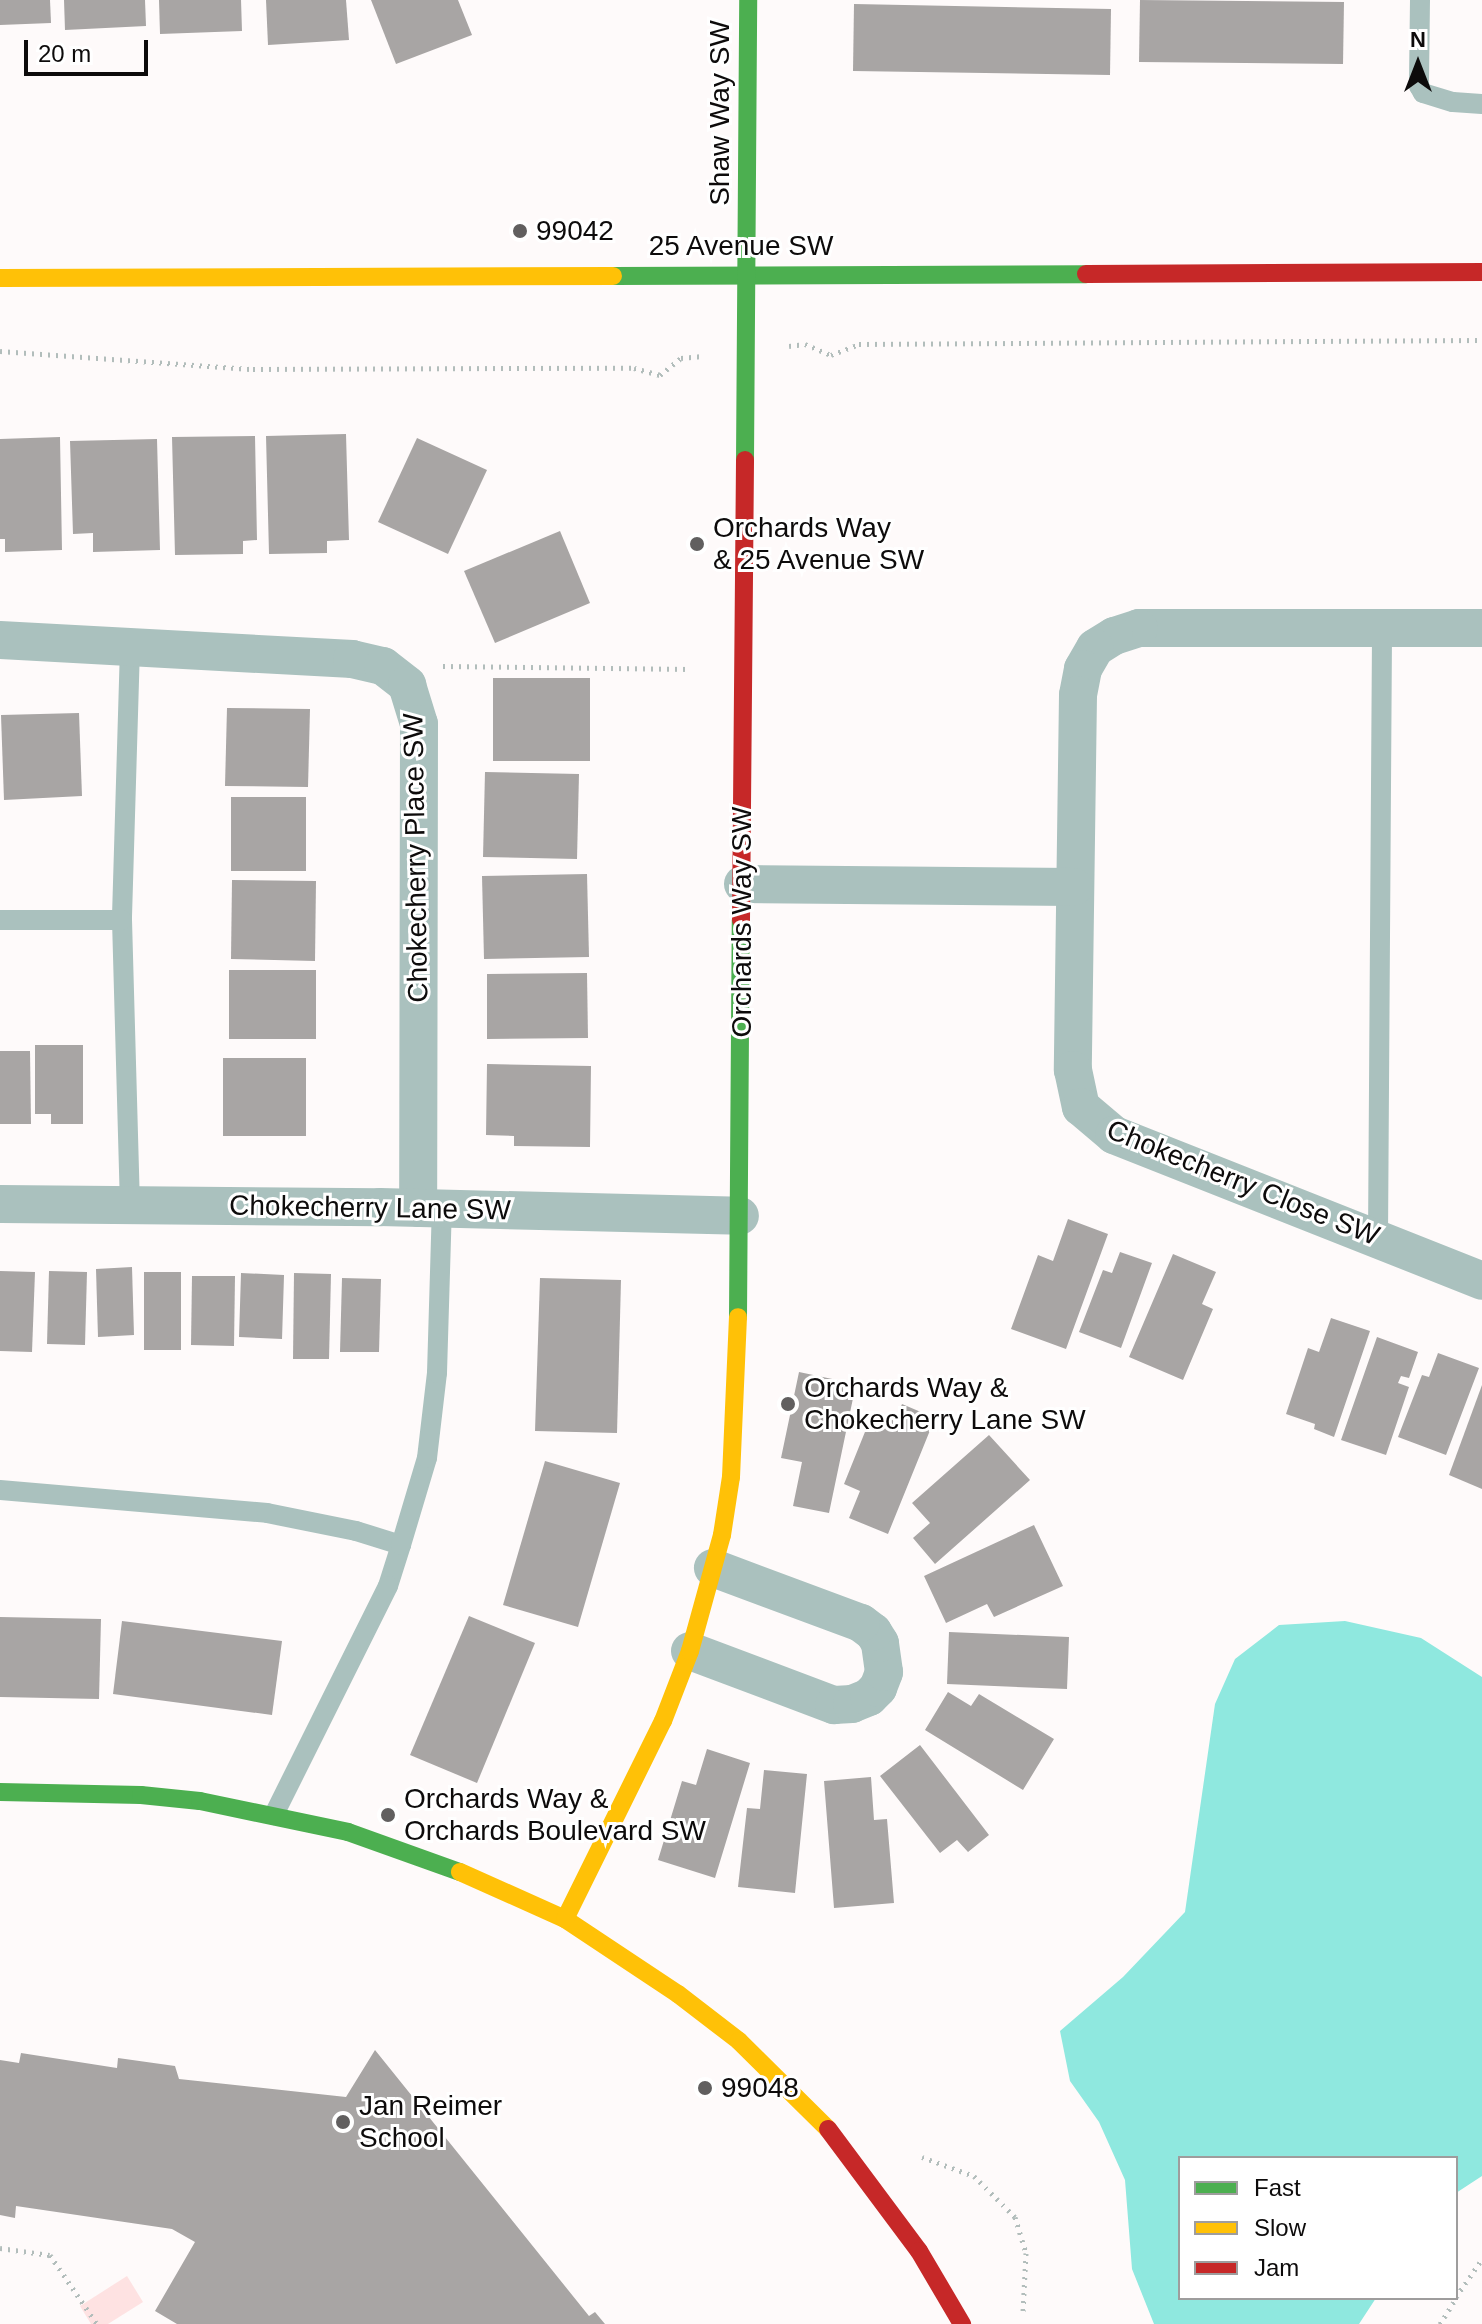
<!DOCTYPE html>
<style>
body{margin:0}
#map{position:relative;width:1482px;height:2324px;overflow:hidden;background:#fefafa;font-family:Arial,sans-serif}
div>[style]{position:absolute}
[style*='--x']{left:calc(var(--x)*1px);top:calc(var(--y)*1px);width:calc(var(--w)*1px);rotate:calc(var(--a)*1deg)}
.green>*{inset:0;background:#fee2e2}
.water>*{inset:0;background:#8fe8df}
.building>*{inset:0;background:#a8a5a4}
.path>*{height:5px;margin-top:-2.5px;transform-origin:0;background:repeating-linear-gradient(90deg,#b2bdbb 0 2px,transparent 0 8px)}
.lane>*{height:20px;margin:-10px;padding:0 10px;transform-origin:10px;border-radius:10px;background:#aac1be}
.street>*{height:38px;margin:-19px;padding:0 19px;transform-origin:19px;border-radius:19px;background:#aac1be}
.fast>*{height:18px;margin:-9px;padding:0 9px;transform-origin:9px;border-radius:9px;background:#4caf50}
.slow>*{height:18px;margin:-9px;padding:0 9px;transform-origin:9px;border-radius:9px;background:#ffc107}
.jam>*{height:18px;margin:-9px;padding:0 9px;transform-origin:9px;border-radius:9px;background:#c62828}
.dots>*{width:22px;height:22px;translate:-50% -50%;box-sizing:border-box;border:4px solid #fff;border-radius:50%}
span{translate:-50% -50%;white-space:nowrap;text-align:center;line-height:1.15;-webkit-text-stroke:6px #fff;paint-order:stroke}
.street-label{font-size:28px;color:#0d0b0b}
.poi-label{font-size:28px;color:#0d0b0b}
.left{translate:0 -50%;text-align:left}
.legend{position:absolute;left:1178px;top:2156px;width:280px;height:144px;box-sizing:border-box;background:#fff;border:2px solid #9e9d9d;margin:0;padding:10px 14px;list-style:none;font-size:24px;color:#0d0b0b}
.legend li{display:flex;align-items:center;gap:16px;height:40px}
.legend b{width:40px;border:2px solid #9e9d9d}
.north{position:absolute;left:1378px;top:24px;width:80px;height:80px;-webkit-text-stroke:6px #fff;paint-order:stroke;rotate:0deg;font-size:22px;font-weight:700;line-height:32px;text-align:center;color:#0d0b0b}
.north::after{content:'';display:block;margin:auto;width:28px;height:36px;background:#0d0b0b;clip-path:polygon(50% 0,100% 100%,50% 72%,0 100%)}
.scale{position:absolute;left:24px;top:40px;width:124px;height:36px;box-sizing:border-box;border:4px solid #0d0b0b;border-top:0;padding-left:10px;font-size:24px;line-height:28px;white-space:nowrap;color:#0d0b0b;-webkit-text-stroke:6px #fff;paint-order:stroke}
</style>
<div id="map">
<div class="green">
<div style="clip-path:polygon(127px 2276px,143px 2302px,108px 2324px,91px 2324px,80px 2306px)"></div>
</div>
<div class="water">
<div style="clip-path:polygon(1345px 1621px,1421px 1638px,1482px 1677px,1482px 2176px,1456px 2193px,1456px 2158px,1180px 2158px,1180px 2298px,1376px 2298px,1359px 2324px,1154px 2324px,1132px 2269px,1125px 2180px,1099px 2122px,1070px 2081px,1060px 2031px,1123px 1977px,1185px 1912px,1215px 1704px,1235px 1659px,1279px 1625px)"></div>
</div>
<div class="building">
<div style="clip-path:polygon(0 0,50px 0,51px 23px,0 25px)"></div>
<div style="clip-path:polygon(64px 0,145px 0,146px 26px,65px 30px)"></div>
<div style="clip-path:polygon(159px 0,241px 0,242px 31px,160px 34px)"></div>
<div style="clip-path:polygon(266px 0,346px 0,349px 40px,268px 45px)"></div>
<div style="clip-path:polygon(371px 0,458px 0,472px 35px,396px 64px)"></div>
<div style="clip-path:polygon(1140px 0,1344px 2px,1343px 64px,1139px 62px)"></div>
<div style="clip-path:polygon(854px 4px,1111px 9px,1110px 75px,853px 71px)"></div>
<div style="clip-path:polygon(346px 434px,349px 540px,327px 541px,327px 553px,269px 554px,266px 436px)"></div>
<div style="clip-path:polygon(255px 436px,257px 540px,243px 541px,243px 554px,175px 555px,172px 437px)"></div>
<div style="clip-path:polygon(60px 437px,62px 550px,5px 552px,5px 539px,0 539px,0 439px)"></div>
<div style="clip-path:polygon(417px 438px,487px 470px,448px 554px,378px 522px)"></div>
<div style="clip-path:polygon(157px 439px,160px 550px,93px 552px,93px 533px,73px 534px,70px 441px)"></div>
<div style="clip-path:polygon(560px 531px,590px 603px,495px 643px,464px 571px)"></div>
<div style="clip-path:polygon(493px 678px,590px 678px,590px 761px,493px 761px)"></div>
<div style="clip-path:polygon(227px 708px,310px 709px,308px 787px,225px 786px)"></div>
<div style="clip-path:polygon(79px 713px,82px 796px,4px 800px,1px 715px)"></div>
<div style="clip-path:polygon(485px 772px,579px 774px,577px 859px,483px 857px)"></div>
<div style="clip-path:polygon(231px 797px,306px 797px,306px 871px,231px 871px)"></div>
<div style="clip-path:polygon(587px 874px,589px 957px,484px 959px,482px 876px)"></div>
<div style="clip-path:polygon(232px 880px,316px 881px,315px 961px,231px 959px)"></div>
<div style="clip-path:polygon(229px 970px,316px 970px,316px 1039px,229px 1039px)"></div>
<div style="clip-path:polygon(587px 973px,588px 1038px,487px 1039px,487px 974px)"></div>
<div style="clip-path:polygon(35px 1045px,83px 1045px,83px 1124px,51px 1124px,51px 1114px,35px 1114px)"></div>
<div style="clip-path:polygon(0 1051px,30px 1051px,31px 1124px,0 1124px)"></div>
<div style="clip-path:polygon(223px 1058px,306px 1058px,306px 1136px,223px 1136px)"></div>
<div style="clip-path:polygon(487px 1064px,591px 1066px,590px 1147px,514px 1146px,514px 1136px,486px 1135px)"></div>
<div style="clip-path:polygon(1068px 1219px,1108px 1234px,1066px 1349px,1011px 1329px,1038px 1255px,1053px 1261px)"></div>
<div style="clip-path:polygon(1120px 1252px,1152px 1263px,1121px 1348px,1079px 1332px,1103px 1270px,1112px 1273px)"></div>
<div style="clip-path:polygon(1173px 1254px,1216px 1272px,1202px 1304px,1213px 1309px,1183px 1380px,1129px 1357px)"></div>
<div style="clip-path:polygon(132px 1267px,134px 1335px,98px 1337px,96px 1269px)"></div>
<div style="clip-path:polygon(0 1271px,35px 1272px,32px 1352px,0 1351px)"></div>
<div style="clip-path:polygon(49px 1271px,87px 1272px,85px 1345px,47px 1344px)"></div>
<div style="clip-path:polygon(144px 1272px,181px 1272px,181px 1350px,144px 1350px)"></div>
<div style="clip-path:polygon(241px 1273px,284px 1275px,282px 1339px,239px 1337px)"></div>
<div style="clip-path:polygon(294px 1273px,331px 1274px,329px 1359px,293px 1359px)"></div>
<div style="clip-path:polygon(192px 1276px,235px 1276px,234px 1346px,191px 1345px)"></div>
<div style="clip-path:polygon(342px 1278px,381px 1279px,379px 1352px,340px 1352px)"></div>
<div style="clip-path:polygon(540px 1278px,621px 1280px,617px 1433px,535px 1431px)"></div>
<div style="clip-path:polygon(1331px 1318px,1370px 1331px,1334px 1437px,1314px 1429px,1315px 1424px,1286px 1414px,1308px 1348px,1319px 1352px)"></div>
<div style="clip-path:polygon(1377px 1337px,1418px 1352px,1409px 1378px,1401px 1376px,1398px 1383px,1409px 1387px,1386px 1455px,1341px 1440px)"></div>
<div style="clip-path:polygon(1438px 1353px,1479px 1368px,1446px 1455px,1398px 1437px,1422px 1375px,1429px 1377px)"></div>
<div style="clip-path:polygon(799px 1372px,856px 1384px,829px 1513px,793px 1506px,802px 1462px,781px 1458px)"></div>
<div style="clip-path:polygon(1482px 1385px,1482px 1489px,1449px 1475px)"></div>
<div style="clip-path:polygon(902px 1404px,935px 1418px,888px 1534px,849px 1518px,860px 1491px,844px 1484px,873px 1412px,895px 1421px)"></div>
<div style="clip-path:polygon(989px 1435px,1030px 1480px,935px 1564px,913px 1538px,930px 1523px,912px 1503px)"></div>
<div style="clip-path:polygon(545px 1461px,620px 1483px,578px 1627px,503px 1605px)"></div>
<div style="clip-path:polygon(1034px 1525px,1063px 1586px,994px 1617px,987px 1604px,946px 1623px,924px 1576px)"></div>
<div style="clip-path:polygon(469px 1616px,535px 1643px,477px 1783px,410px 1755px)"></div>
<div style="clip-path:polygon(0 1617px,101px 1619px,99px 1699px,0 1697px)"></div>
<div style="clip-path:polygon(122px 1621px,282px 1641px,272px 1715px,113px 1694px)"></div>
<div style="clip-path:polygon(949px 1632px,1069px 1637px,1067px 1689px,947px 1684px)"></div>
<div style="clip-path:polygon(948px 1692px,971px 1706px,979px 1694px,1054px 1739px,1023px 1790px,925px 1730px)"></div>
<div style="clip-path:polygon(920px 1745px,989px 1835px,968px 1852px,957px 1840px,940px 1853px,880px 1776px)"></div>
<div style="clip-path:polygon(707px 1749px,750px 1763px,715px 1878px,658px 1860px,682px 1781px,696px 1785px)"></div>
<div style="clip-path:polygon(764px 1770px,807px 1774px,795px 1893px,738px 1887px,747px 1808px,760px 1809px)"></div>
<div style="clip-path:polygon(871px 1777px,874px 1820px,887px 1819px,894px 1903px,834px 1908px,824px 1781px)"></div>
<div style="clip-path:polygon(375px 2050px,589px 2316px,595px 2312px,605px 2324px,177px 2324px,155px 2311px,195px 2242px,172px 2229px,16px 2206px,15px 2218px,0 2215px,0 2060px,19px 2063px,21px 2053px,117px 2068px,118px 2058px,175px 2066px,179px 2079px,346px 2097px)"></div>
</div>
<div class="path">
<div style="--x:789;--y:346;--w:16;--a:-7"></div>
<div style="--x:805;--y:344;--w:28;--a:23"></div>
<div style="--x:831;--y:355;--w:30;--a:-21"></div>
<div style="--x:859;--y:344;--w:623;--a:-0.37"></div>
<div style="--x:0;--y:351;--w:254;--a:4.1"></div>
<div style="--x:253;--y:369;--w:381;--a:-0.2"></div>
<div style="--x:634;--y:368;--w:27;--a:15"></div>
<div style="--x:660;--y:375;--w:27;--a:-39"></div>
<div style="--x:681;--y:358;--w:22;--a:-5"></div>
<div style="--x:443;--y:666;--w:247;--a:0.7"></div>
<div style="--x:922;--y:2157;--w:55;--a:20.1"></div>
<div style="--x:974;--y:2176;--w:58;--a:45"></div>
<div style="--x:1015;--y:2217;--w:38;--a:73"></div>
<div style="--x:1026;--y:2253;--w:60;--a:92.9"></div>
<div style="--x:0;--y:2248;--w:50;--a:8"></div>
<div style="--x:50;--y:2255;--w:83;--a:55.7"></div>
<div style="--x:1456;--y:2297;--w:46;--a:-55.6"></div>
<div style="--x:1440;--y:2324;--w:31;--a:-58"></div>
</div>
<div class="lane">
<div style="--x:1420;--y:0;--w:86;--a:90.7"></div>
<div style="--x:1419;--y:86;--w:8;--a:60"></div>
<div style="--x:1423;--y:93;--w:31;--a:17"></div>
<div style="--x:1453;--y:102;--w:29;--a:4"></div>
<div style="--x:130;--y:647;--w:273;--a:91.7"></div>
<div style="--x:122;--y:920;--w:285;--a:88.4"></div>
<div style="--x:0;--y:920;--w:122;--a:0"></div>
<div style="--x:1378;--y:1238;--w:610;--a:-89.62"></div>
<div style="--x:0;--y:1490;--w:268;--a:4.9"></div>
<div style="--x:267;--y:1513;--w:91;--a:11.4"></div>
<div style="--x:356;--y:1531;--w:47;--a:17.3"></div>
<div style="--x:401;--y:1545;--w:43;--a:107.6"></div>
<div style="--x:388;--y:1586;--w:256;--a:116.5"></div>
<div style="--x:401;--y:1545;--w:91;--a:-73.4"></div>
<div style="--x:427;--y:1458;--w:86;--a:-83.3"></div>
<div style="--x:437;--y:1373;--w:164;--a:-88.3"></div>
</div>
<div class="street">
<div style="--x:1482;--y:628;--w:343;--a:180"></div>
<div style="--x:1139;--y:628;--w:26;--a:162"></div>
<div style="--x:1114;--y:636;--w:22;--a:148"></div>
<div style="--x:1095;--y:648;--w:24;--a:120"></div>
<div style="--x:1083;--y:669;--w:26;--a:101"></div>
<div style="--x:1078;--y:695;--w:375;--a:90.8"></div>
<div style="--x:1073;--y:1070;--w:38;--a:78"></div>
<div style="--x:1081;--y:1107;--w:43;--a:40.3"></div>
<div style="--x:1114;--y:1135;--w:396;--a:21.6"></div>
<div style="--x:0;--y:640;--w:353;--a:3.1"></div>
<div style="--x:352;--y:659;--w:32;--a:13"></div>
<div style="--x:383;--y:666;--w:31;--a:38"></div>
<div style="--x:407;--y:685;--w:41;--a:72.9"></div>
<div style="--x:419;--y:724;--w:484;--a:90.1"></div>
<div style="--x:743;--y:884;--w:331;--a:0.5"></div>
<div style="--x:0;--y:1204;--w:380;--a:0.5"></div>
<div style="--x:380;--y:1207;--w:360;--a:1.4"></div>
<div style="--x:690;--y:1651;--w:154;--a:20.6"></div>
<div style="--x:834;--y:1705;--w:18;--a:-3"></div>
<div style="--x:852;--y:1704;--w:18;--a:-22"></div>
<div style="--x:869;--y:1697;--w:13;--a:-45"></div>
<div style="--x:878;--y:1688;--w:17;--a:-69"></div>
<div style="--x:884;--y:1672;--w:29;--a:-98"></div>
<div style="--x:880;--y:1643;--w:13;--a:-122"></div>
<div style="--x:873;--y:1632;--w:15;--a:-143"></div>
<div style="--x:861;--y:1623;--w:158;--a:-159.6"></div>
</div>
<div class="fast">
<div style="--x:613;--y:276;--w:473;--a:-0.2"></div>
<div style="--x:745;--y:460;--w:460;--a:-89.6"></div>
<div style="--x:738;--y:1317;--w:397;--a:-89.6"></div>
<div style="--x:0;--y:1792;--w:141;--a:1.2"></div>
<div style="--x:141;--y:1795;--w:59;--a:5.8"></div>
<div style="--x:200;--y:1801;--w:151;--a:11.8"></div>
<div style="--x:348;--y:1832;--w:119;--a:19.7"></div>
</div>
<div class="slow">
<div style="--x:0;--y:278;--w:613;--a:-0.19"></div>
<div style="--x:460;--y:1872;--w:115;--a:24.1"></div>
<div style="--x:565;--y:1919;--w:136;--a:33.6"></div>
<div style="--x:678;--y:1994;--w:77;--a:37.6"></div>
<div style="--x:739;--y:2041;--w:125;--a:44.7"></div>
<div style="--x:565;--y:1919;--w:221;--a:-63.7"></div>
<div style="--x:663;--y:1721;--w:75;--a:-68.9"></div>
<div style="--x:690;--y:1651;--w:120;--a:-74.6"></div>
<div style="--x:722;--y:1535;--w:59;--a:-81.2"></div>
<div style="--x:731;--y:1477;--w:160;--a:-87.5"></div>
</div>
<div class="jam">
<div style="--x:1086;--y:274;--w:396;--a:-0.3"></div>
<div style="--x:741;--y:920;--w:460;--a:-89.5"></div>
<div style="--x:828;--y:2129;--w:152;--a:53.3"></div>
<div style="--x:919;--y:2251;--w:85;--a:59.5"></div>
</div>
<div class="dots">
<div style="left:520px;top:231px;background:#615f5f"></div>
<div style="left:697px;top:544px;background:#615f5f"></div>
<div style="left:788px;top:1404px;background:#615f5f"></div>
<div style="left:388px;top:1815px;background:#615f5f"></div>
<div style="left:705px;top:2088px;background:#615f5f"></div>
<div style="left:343px;top:2122px;background:#615f5f"></div>
</div>
<div class="street-label">
<span style="left:720px;top:113px;rotate:-90deg">Shaw Way SW</span>
<span style="left:741px;top:246px">25 Avenue SW</span>
<span style="left:416px;top:858px;rotate:-91deg">Chokecherry Place SW</span>
<span style="left:742px;top:922px;rotate:-90deg">Orchards Way SW</span>
<span style="left:1243px;top:1183px;rotate:22deg">Chokecherry Close SW</span>
<span style="left:370px;top:1208px;rotate:1deg">Chokecherry Lane SW</span>
</div>
<div class="poi-label">
<span class="left" style="left:536px;top:231px">99042</span>
<span class="left" style="left:713px;top:544px">Orchards Way<br>&amp; 25 Avenue SW</span>
<span class="left" style="left:804px;top:1404px">Orchards Way &amp;<br>Chokecherry Lane SW</span>
<span class="left" style="left:404px;top:1815px">Orchards Way &amp;<br>Orchards Boulevard SW</span>
<span class="left" style="left:721px;top:2088px">99048</span>
<span class="left" style="left:359px;top:2122px">Jan Reimer<br>School</span>
</div>
<ul class="legend">
<li><b style="height:10px;background:#4caf50"></b>Fast</li>
<li><b style="height:10px;background:#ffc107"></b>Slow</li>
<li><b style="height:10px;background:#c62828"></b>Jam</li>
</ul>
<div class="north">N</div>
<div class="scale">20 m</div>
</div>
